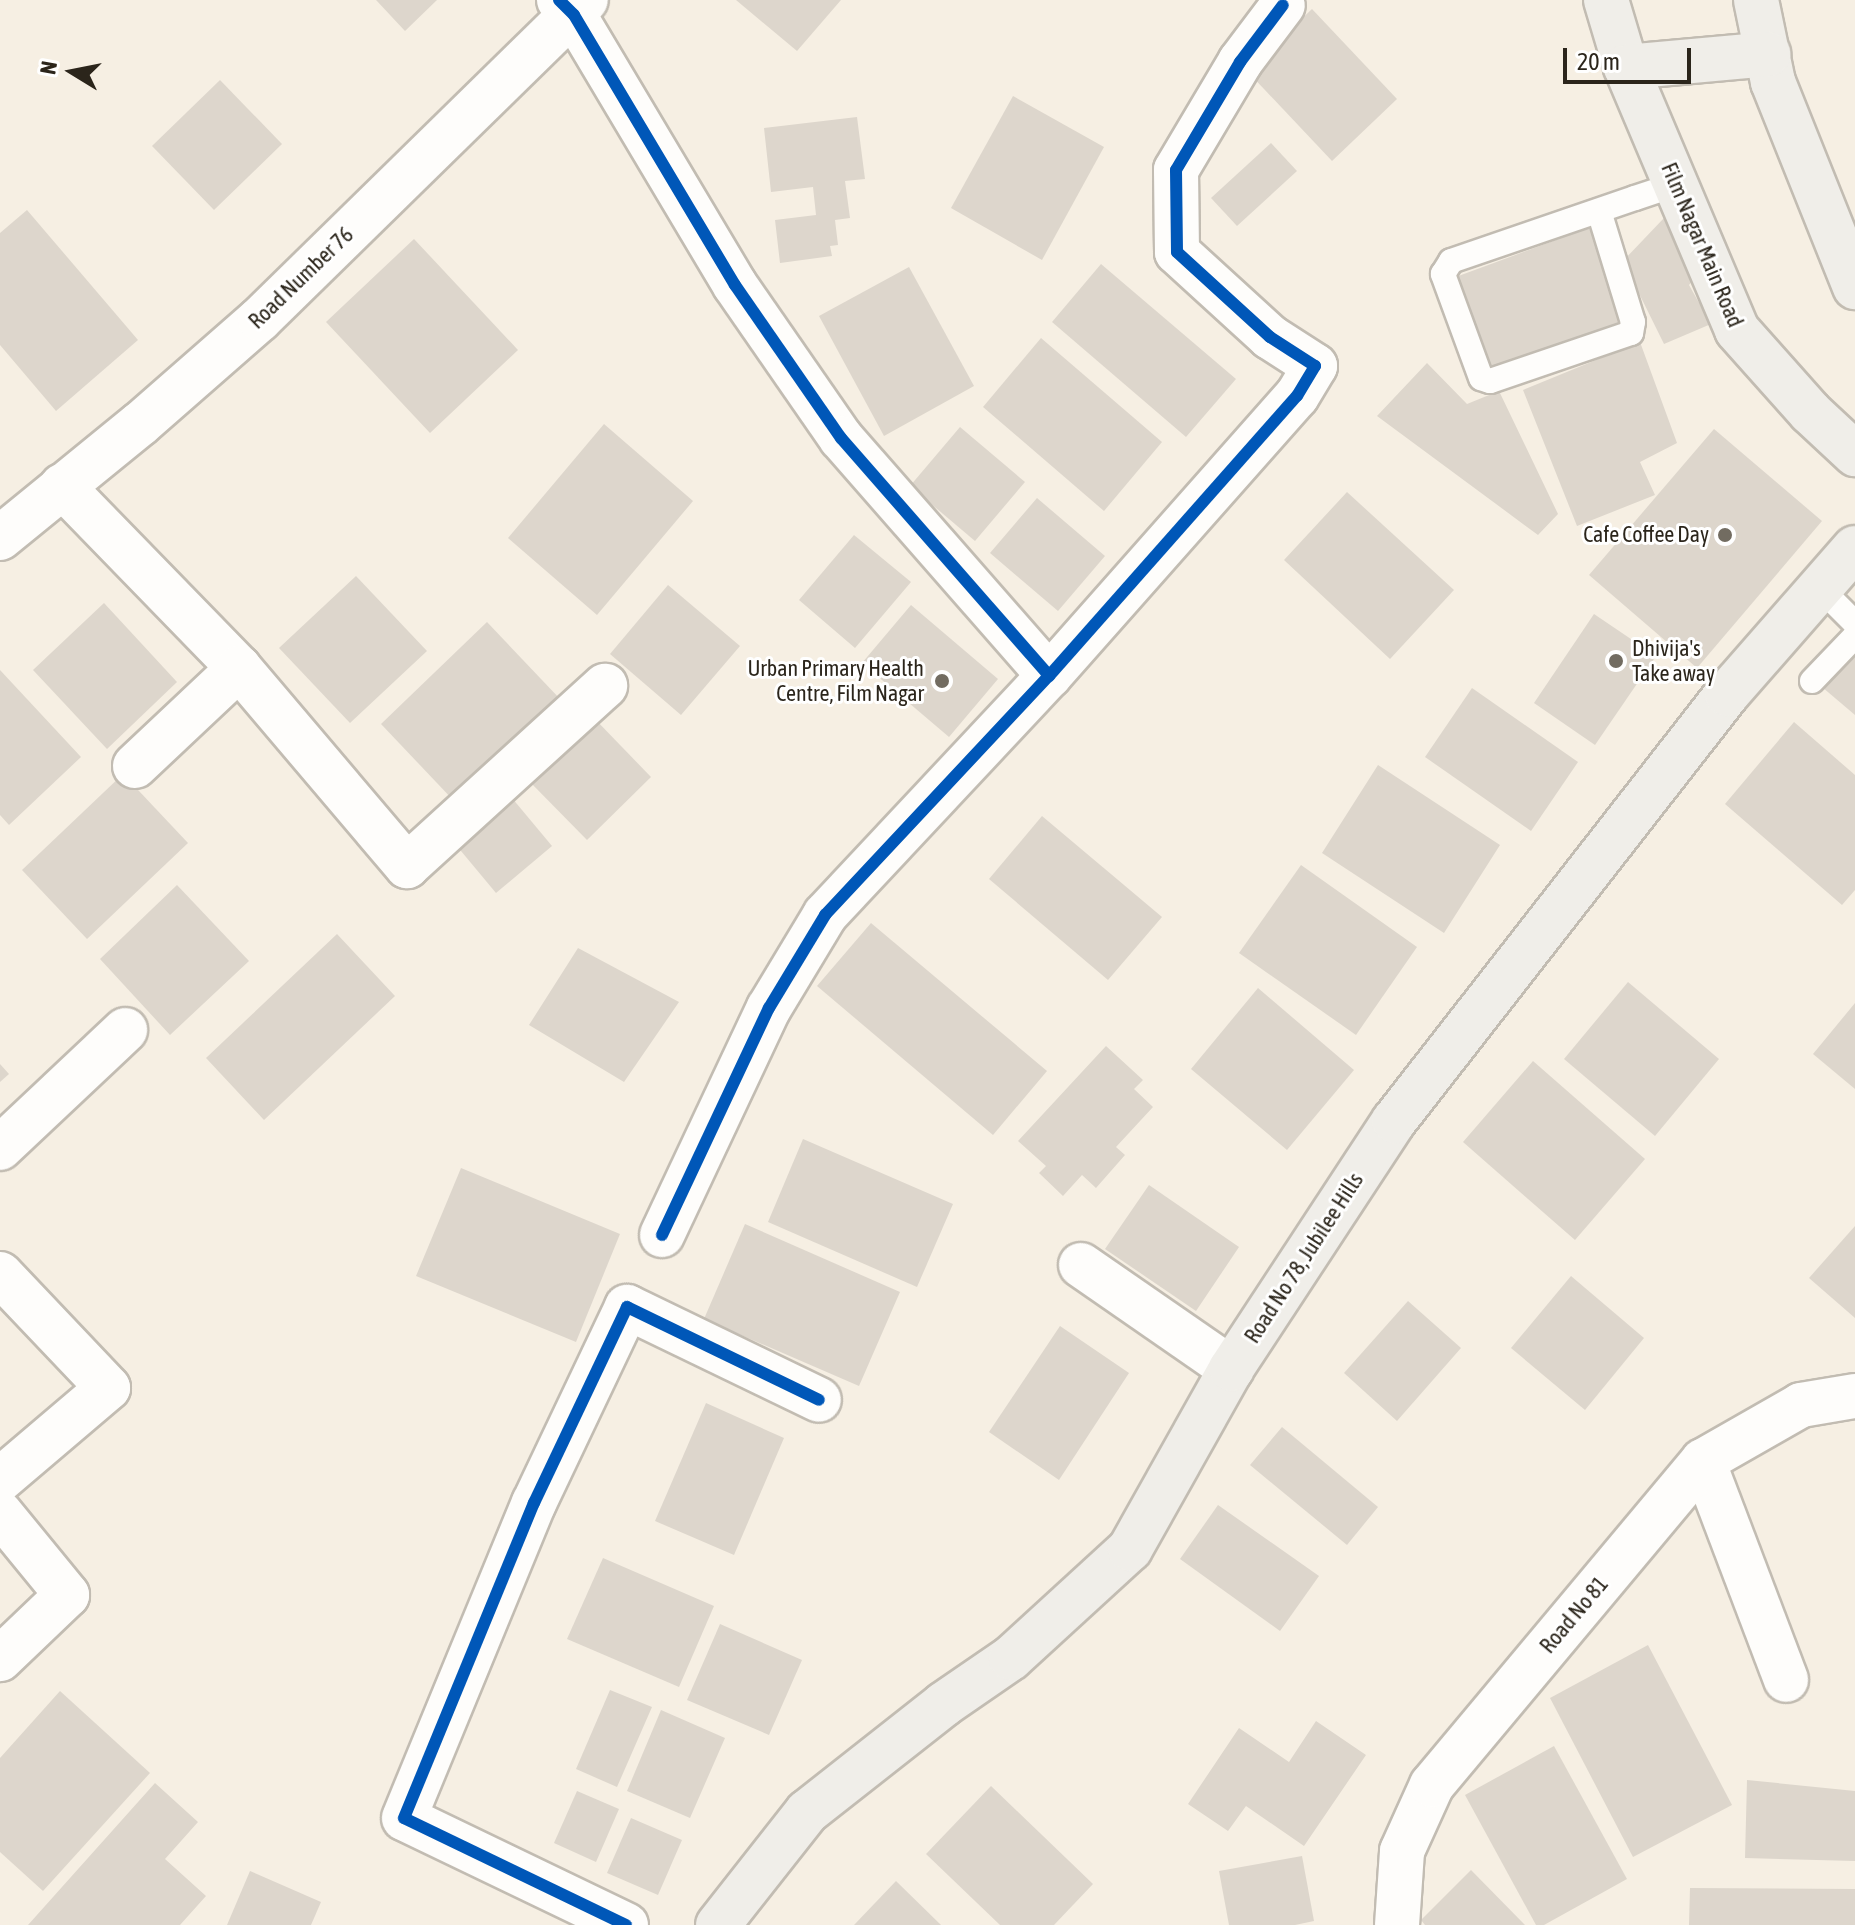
<!DOCTYPE html>
<style>
body{margin:0}
#map{position:relative;width:1855px;height:1925px;overflow:hidden;background:#f6efe3;font-family:"Asap Condensed",sans-serif}
div>[style]{position:absolute}
[style*='--x']{left:calc(var(--x)*1px);top:calc(var(--y)*1px);width:calc(var(--w)*1px);rotate:calc(var(--a)*1deg)}
.building>*{inset:0;background:#ddd6cc}
.roads{filter:drop-shadow(2px 0 #c2bcb2) drop-shadow(-2px 0 #c2bcb2) drop-shadow(0 2px #c2bcb2) drop-shadow(0 -2px #c2bcb2)}
.lane>*{height:24px;margin:-12px;padding:0 12px;transform-origin:12px;border-radius:12px;background:#fefdfb}
.street>*{height:44px;margin:-22px;padding:0 22px;transform-origin:22px;border-radius:22px;background:#fefdfb}
.secondary>*{height:44px;margin:-22px;padding:0 22px;transform-origin:22px;border-radius:22px;background:#f0eee9}
.cycleway>*{height:12px;margin:-6px;padding:0 6px;transform-origin:6px;border-radius:6px;background:#0057b8}
.dots>*{width:22px;height:22px;translate:-50% -50%;box-sizing:border-box;border:4px solid #fff;border-radius:50%}
span{translate:-50% -50%;white-space:nowrap;text-align:center;line-height:1.15;-webkit-text-stroke:6px #fff;paint-order:stroke}
.street-label{font-size:22px;color:#2b251b}
.poi-label{font-size:22px;color:#2b251b}
.right{translate:-100% -50%;text-align:right}
.left{translate:0 -50%;text-align:left}
.north{position:absolute;left:32px;top:32px;width:80px;height:80px;-webkit-text-stroke:6px #fff;paint-order:stroke;rotate:280deg;font-size:22px;font-weight:700;line-height:32px;text-align:center;color:#2b251b}
.north::after{content:'';display:block;margin:auto;width:28px;height:36px;background:#2b251b;clip-path:polygon(50% 0,100% 100%,50% 72%,0 100%)}
.scale{position:absolute;left:1563px;top:48px;width:128px;height:36px;box-sizing:border-box;border:4px solid #2b251b;border-top:0;padding-left:10px;font-size:24px;line-height:28px;white-space:nowrap;color:#2b251b;-webkit-text-stroke:6px #fff;paint-order:stroke}
</style>
<div id="map">
<div class="building">
<div style="clip-path:polygon(376px 0,437px 0,405px 31px)"></div>
<div style="clip-path:polygon(736px 0,841px 0,797px 51px)"></div>
<div style="clip-path:polygon(1312px 9px,1397px 99px,1332px 161px,1247px 71px)"></div>
<div style="clip-path:polygon(220px 80px,282px 144px,214px 210px,152px 146px)"></div>
<div style="clip-path:polygon(1013px 96px,1104px 147px,1042px 260px,951px 208px)"></div>
<div style="clip-path:polygon(857px 117px,865px 179px,845px 181px,850px 218px,835px 220px,838px 245px,830px 246px,832px 256px,780px 263px,775px 220px,816px 215px,813px 187px,771px 192px,764px 128px)"></div>
<div style="clip-path:polygon(1271px 143px,1297px 171px,1237px 226px,1211px 198px)"></div>
<div style="clip-path:polygon(27px 210px,138px 340px,56px 411px,0 345px,0 233px)"></div>
<div style="clip-path:polygon(1664px 218px,1702px 268px,1689px 285px,1711px 324px,1664px 344px,1623px 261px)"></div>
<div style="clip-path:polygon(1594px 226px,1630px 321px,1488px 374px,1453px 278px)"></div>
<div style="clip-path:polygon(414px 239px,518px 350px,430px 433px,326px 322px)"></div>
<div style="clip-path:polygon(1101px 264px,1236px 379px,1186px 437px,1052px 322px)"></div>
<div style="clip-path:polygon(909px 267px,974px 386px,884px 436px,819px 316px)"></div>
<div style="clip-path:polygon(1041px 338px,1162px 442px,1104px 511px,983px 407px)"></div>
<div style="clip-path:polygon(1640px 342px,1677px 443px,1640px 462px,1655px 495px,1577px 526px,1523px 390px)"></div>
<div style="clip-path:polygon(1427px 363px,1467px 404px,1499px 391px,1558px 514px,1538px 535px,1377px 416px)"></div>
<div style="clip-path:polygon(604px 424px,693px 501px,597px 615px,508px 538px)"></div>
<div style="clip-path:polygon(960px 427px,1025px 482px,975px 541px,910px 486px)"></div>
<div style="clip-path:polygon(1714px 429px,1822px 521px,1697px 668px,1589px 575px)"></div>
<div style="clip-path:polygon(1347px 492px,1454px 590px,1390px 659px,1284px 560px)"></div>
<div style="clip-path:polygon(1037px 498px,1105px 556px,1058px 611px,990px 553px)"></div>
<div style="clip-path:polygon(854px 535px,911px 582px,855px 648px,799px 600px)"></div>
<div style="clip-path:polygon(356px 576px,427px 651px,350px 723px,279px 648px)"></div>
<div style="clip-path:polygon(668px 585px,740px 646px,681px 715px,610px 654px)"></div>
<div style="clip-path:polygon(104px 603px,177px 682px,107px 749px,33px 670px)"></div>
<div style="clip-path:polygon(911px 605px,998px 679px,949px 737px,862px 663px)"></div>
<div style="clip-path:polygon(1594px 614px,1656px 656px,1595px 745px,1534px 703px)"></div>
<div style="clip-path:polygon(487px 622px,561px 700px,455px 802px,381px 724px)"></div>
<div style="clip-path:polygon(1855px 657px,1855px 715px,1822px 687px)"></div>
<div style="clip-path:polygon(0 670px,81px 757px,9px 825px,0 815px)"></div>
<div style="clip-path:polygon(1472px 688px,1578px 762px,1531px 831px,1425px 757px)"></div>
<div style="clip-path:polygon(593px 717px,651px 777px,587px 840px,529px 781px)"></div>
<div style="clip-path:polygon(1794px 722px,1855px 775px,1855px 890px,1842px 905px,1725px 804px)"></div>
<div style="clip-path:polygon(1378px 765px,1500px 845px,1444px 933px,1322px 853px)"></div>
<div style="clip-path:polygon(123px 774px,188px 843px,87px 939px,22px 870px)"></div>
<div style="clip-path:polygon(507px 792px,552px 846px,496px 893px,451px 839px)"></div>
<div style="clip-path:polygon(1042px 816px,1162px 917px,1108px 980px,989px 879px)"></div>
<div style="clip-path:polygon(1301px 865px,1417px 947px,1356px 1035px,1239px 953px)"></div>
<div style="clip-path:polygon(177px 885px,249px 961px,170px 1035px,100px 959px)"></div>
<div style="clip-path:polygon(871px 923px,1047px 1071px,993px 1135px,817px 986px)"></div>
<div style="clip-path:polygon(337px 934px,395px 996px,264px 1120px,206px 1058px)"></div>
<div style="clip-path:polygon(578px 948px,679px 1002px,624px 1082px,529px 1025px)"></div>
<div style="clip-path:polygon(1628px 982px,1719px 1059px,1655px 1136px,1564px 1059px)"></div>
<div style="clip-path:polygon(1258px 988px,1354px 1070px,1287px 1150px,1191px 1069px)"></div>
<div style="clip-path:polygon(1855px 1003px,1855px 1089px,1813px 1054px)"></div>
<div style="clip-path:polygon(1106px 1046px,1143px 1080px,1134px 1089px,1153px 1107px,1116px 1147px,1125px 1155px,1096px 1188px,1082px 1175px,1063px 1196px,1039px 1173px,1046px 1166px,1018px 1141px)"></div>
<div style="clip-path:polygon(1533px 1061px,1645px 1159px,1575px 1240px,1463px 1142px)"></div>
<div style="clip-path:polygon(0 1064px,9px 1074px,0 1082px)"></div>
<div style="clip-path:polygon(803px 1139px,953px 1204px,917px 1287px,768px 1222px)"></div>
<div style="clip-path:polygon(461px 1168px,620px 1234px,576px 1342px,416px 1276px)"></div>
<div style="clip-path:polygon(1149px 1185px,1239px 1247px,1196px 1311px,1105px 1249px)"></div>
<div style="clip-path:polygon(745px 1224px,900px 1292px,859px 1386px,704px 1319px)"></div>
<div style="clip-path:polygon(1855px 1226px,1855px 1318px,1809px 1278px)"></div>
<div style="clip-path:polygon(1571px 1276px,1644px 1338px,1585px 1410px,1511px 1348px)"></div>
<div style="clip-path:polygon(1408px 1301px,1461px 1348px,1397px 1421px,1344px 1373px)"></div>
<div style="clip-path:polygon(1060px 1326px,1129px 1373px,1059px 1480px,989px 1432px)"></div>
<div style="clip-path:polygon(706px 1403px,784px 1438px,734px 1555px,655px 1521px)"></div>
<div style="clip-path:polygon(1282px 1427px,1378px 1507px,1347px 1545px,1250px 1465px)"></div>
<div style="clip-path:polygon(1218px 1505px,1319px 1576px,1280px 1631px,1180px 1559px)"></div>
<div style="clip-path:polygon(603px 1558px,714px 1606px,679px 1687px,567px 1639px)"></div>
<div style="clip-path:polygon(720px 1624px,802px 1660px,769px 1735px,687px 1700px)"></div>
<div style="clip-path:polygon(1648px 1645px,1732px 1805px,1633px 1857px,1550px 1698px)"></div>
<div style="clip-path:polygon(610px 1690px,652px 1707px,617px 1787px,576px 1769px)"></div>
<div style="clip-path:polygon(60px 1691px,150px 1773px,43px 1891px,0 1852px,0 1758px)"></div>
<div style="clip-path:polygon(661px 1710px,725px 1738px,690px 1818px,627px 1791px)"></div>
<div style="clip-path:polygon(1316px 1721px,1366px 1755px,1304px 1846px,1246px 1806px,1228px 1831px,1188px 1804px,1239px 1728px,1289px 1762px)"></div>
<div style="clip-path:polygon(1554px 1746px,1627px 1879px,1544px 1925px,1536px 1925px,1465px 1795px)"></div>
<div style="clip-path:polygon(1747px 1780px,1855px 1791px,1855px 1861px,1745px 1858px)"></div>
<div style="clip-path:polygon(155px 1783px,198px 1822px,165px 1859px,206px 1896px,180px 1925px,28px 1925px)"></div>
<div style="clip-path:polygon(991px 1786px,1093px 1884px,1054px 1925px,1000px 1925px,926px 1854px)"></div>
<div style="clip-path:polygon(577px 1791px,619px 1809px,596px 1862px,554px 1843px)"></div>
<div style="clip-path:polygon(631px 1818px,682px 1840px,658px 1895px,607px 1873px)"></div>
<div style="clip-path:polygon(1302px 1856px,1314px 1921px,1295px 1925px,1229px 1925px,1219px 1871px)"></div>
<div style="clip-path:polygon(1471px 1870px,1525px 1925px,1425px 1925px,1421px 1920px)"></div>
<div style="clip-path:polygon(250px 1871px,321px 1902px,311px 1925px,227px 1925px)"></div>
<div style="clip-path:polygon(896px 1881px,941px 1925px,854px 1925px)"></div>
<div style="clip-path:polygon(1690px 1888px,1855px 1889px,1855px 1925px,1689px 1925px)"></div>
</div>
<div class="roads">
<div class="lane">
<div style="--x:1599;--y:211;--w:116;--a:73"></div>
<div style="--x:1633;--y:322;--w:11;--a:100"></div>
<div style="--x:1631;--y:333;--w:149;--a:161.2"></div>
<div style="--x:1490;--y:381;--w:9;--a:-162"></div>
<div style="--x:1481;--y:378;--w:111;--a:-110.1"></div>
<div style="--x:1443;--y:274;--w:15;--a:-58"></div>
<div style="--x:1451;--y:261;--w:194;--a:-18.9"></div>
<div style="--x:1635;--y:198;--w:44;--a:-18.4"></div>
<div style="--x:1820;--y:588;--w:49;--a:45"></div>
<div style="--x:1812;--y:681;--w:62;--a:-46.3"></div>
</div>
<div class="street">
<div style="--x:559;--y:0;--w:21;--a:45"></div>
<div style="--x:574;--y:15;--w:314;--a:59.2"></div>
<div style="--x:735;--y:285;--w:186;--a:55.3"></div>
<div style="--x:841;--y:438;--w:316;--a:48.8"></div>
<div style="--x:62;--y:486;--w:254;--a:45.8"></div>
<div style="--x:239;--y:668;--w:260;--a:49.7"></div>
<div style="--x:407;--y:866;--w:268;--a:-42.3"></div>
<div style="--x:0;--y:538;--w:181;--a:-39.2"></div>
<div style="--x:140;--y:424;--w:159;--a:-41.2"></div>
<div style="--x:260;--y:319;--w:456;--a:-44.4"></div>
<div style="--x:135;--y:766;--w:143;--a:-43.3"></div>
<div style="--x:0;--y:1148;--w:172;--a:-43.3"></div>
<div style="--x:662;--y:1235;--w:251;--a:-64.8"></div>
<div style="--x:769;--y:1008;--w:109;--a:-58.9"></div>
<div style="--x:825;--y:915;--w:328;--a:-46.9"></div>
<div style="--x:1049;--y:676;--w:374;--a:-48.5"></div>
<div style="--x:1297;--y:396;--w:35;--a:-59"></div>
<div style="--x:1315;--y:366;--w:54;--a:-147.2"></div>
<div style="--x:1270;--y:337;--w:126;--a:-137.6"></div>
<div style="--x:1177;--y:252;--w:82;--a:-90.7"></div>
<div style="--x:1176;--y:170;--w:126;--a:-59.3"></div>
<div style="--x:1240;--y:62;--w:71;--a:-53"></div>
<div style="--x:1081;--y:1265;--w:183;--a:34.7"></div>
<div style="--x:0;--y:1274;--w:157;--a:46.5"></div>
<div style="--x:108;--y:1388;--w:142;--a:139.6"></div>
<div style="--x:1703;--y:1461;--w:234;--a:69.2"></div>
<div style="--x:0;--y:1513;--w:106;--a:50.7"></div>
<div style="--x:67;--y:1595;--w:93;--a:136.3"></div>
<div style="--x:626;--y:1925;--w:246;--a:-154.3"></div>
<div style="--x:404;--y:1818;--w:341;--a:-67.6"></div>
<div style="--x:534;--y:1503;--w:217;--a:-64.6"></div>
<div style="--x:627;--y:1307;--w:213;--a:25.8"></div>
<div style="--x:1397;--y:1925;--w:74;--a:-86.1"></div>
<div style="--x:1402;--y:1851;--w:72;--a:-65.6"></div>
<div style="--x:1432;--y:1785;--w:422;--a:-50.1"></div>
<div style="--x:1703;--y:1461;--w:113;--a:-29.7"></div>
<div style="--x:1801;--y:1405;--w:55;--a:-9.5"></div>
</div>
<div class="secondary">
<div style="--x:1606;--y:0;--w:70;--a:73.4"></div>
<div style="--x:1626;--y:67;--w:285;--a:67.1"></div>
<div style="--x:1737;--y:330;--w:110;--a:48.3"></div>
<div style="--x:1810;--y:412;--w:62;--a:43"></div>
<div style="--x:1756;--y:0;--w:84;--a:78.3"></div>
<div style="--x:1773;--y:82;--w:221;--a:68.2"></div>
<div style="--x:1626;--y:67;--w:143;--a:-5.2"></div>
<div style="--x:718;--y:1925;--w:144;--a:-51.8"></div>
<div style="--x:807;--y:1812;--w:174;--a:-38.2"></div>
<div style="--x:944;--y:1704;--w:81;--a:-34.5"></div>
<div style="--x:1011;--y:1658;--w:161;--a:-42.5"></div>
<div style="--x:1130;--y:1549;--w:206;--a:-60.7"></div>
<div style="--x:1231;--y:1369;--w:297;--a:-56.7"></div>
<div style="--x:1394;--y:1121;--w:541;--a:-52.05"></div>
<div style="--x:1727;--y:694;--w:194;--a:-48.8"></div>
</div>
</div>
<div class="cycleway">
<div style="--x:559;--y:0;--w:21;--a:45"></div>
<div style="--x:574;--y:15;--w:314;--a:59.2"></div>
<div style="--x:735;--y:285;--w:186;--a:55.3"></div>
<div style="--x:841;--y:438;--w:316;--a:48.8"></div>
<div style="--x:662;--y:1235;--w:251;--a:-64.8"></div>
<div style="--x:769;--y:1008;--w:109;--a:-58.9"></div>
<div style="--x:825;--y:915;--w:328;--a:-46.9"></div>
<div style="--x:1049;--y:676;--w:374;--a:-48.5"></div>
<div style="--x:1297;--y:396;--w:35;--a:-59"></div>
<div style="--x:1315;--y:366;--w:54;--a:-147.2"></div>
<div style="--x:1270;--y:337;--w:126;--a:-137.6"></div>
<div style="--x:1177;--y:252;--w:82;--a:-90.7"></div>
<div style="--x:1176;--y:170;--w:126;--a:-59.3"></div>
<div style="--x:1240;--y:62;--w:71;--a:-53"></div>
<div style="--x:626;--y:1925;--w:246;--a:-154.3"></div>
<div style="--x:404;--y:1818;--w:341;--a:-67.6"></div>
<div style="--x:534;--y:1503;--w:217;--a:-64.6"></div>
<div style="--x:627;--y:1307;--w:213;--a:25.8"></div>
</div>
<div class="dots">
<div style="left:1725px;top:535px;background:#726c61"></div>
<div style="left:1616px;top:661px;background:#726c61"></div>
<div style="left:942px;top:681px;background:#726c61"></div>
</div>
<div class="street-label">
<span style="left:1702px;top:245px;rotate:67deg">Film Nagar Main Road</span>
<span style="left:301px;top:278px;rotate:-44deg">Road Number 76</span>
<span style="left:1304px;top:1258px;rotate:-57deg">Road No 78, Jubilee Hills</span>
<span style="left:1574px;top:1615px;rotate:-50deg">Road No 81</span>
</div>
<div class="poi-label">
<span class="right" style="left:1709px;top:535px">Cafe Coffee Day</span>
<span class="left" style="left:1632px;top:661px">Dhivija's<br>Take away</span>
<span class="right" style="left:924px;top:681px">Urban Primary Health<br>Centre, Film Nagar</span>
</div>
<div class="north">N</div>
<div class="scale">20 m</div>
</div>
